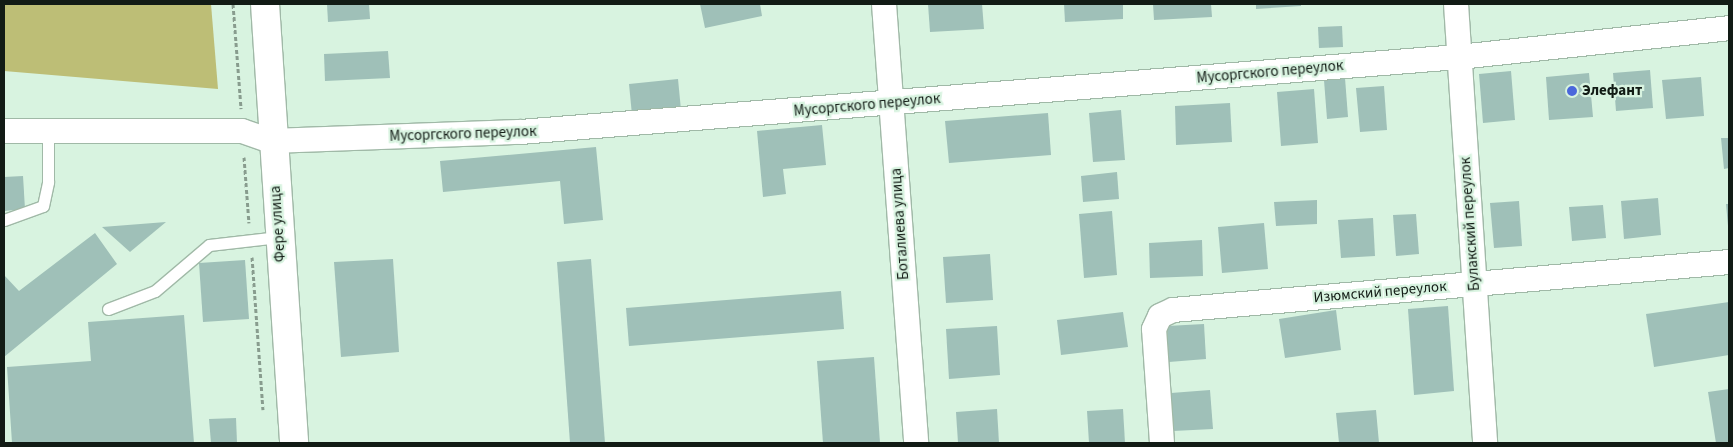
<!DOCTYPE html>
<meta charset="utf-8">
<style>
body{margin:0}
#map{position:relative;width:1733px;height:447px;overflow:hidden;background:#d8f3e0;font-family:"Source Sans 3",sans-serif}
div>[style]{position:absolute}
[style*='--x']{left:calc(var(--x)*1px);top:calc(var(--y)*1px);width:calc(var(--w)*1px);rotate:calc(var(--a)*1deg)}
.green>*{inset:0;background:#bdbe76}
.building>*{inset:0;background:#9fc0b8}
.path>*{height:3px;margin-top:-1.5px;transform-origin:0;background:repeating-linear-gradient(90deg,#889c8e 0 4px,transparent 0 6.5px)}
.roads{filter:drop-shadow(1px 0 #a0b9a7) drop-shadow(-1px 0 #a0b9a7) drop-shadow(0 1px #a0b9a7) drop-shadow(0 -1px #a0b9a7)}
.service>*{height:11px;margin:-5.5px;padding:0 5.5px;transform-origin:5.5px;border-radius:5.5px;background:#fff}
.minor>*{height:24px;margin:-12px;padding:0 12px;transform-origin:12px;border-radius:12px;background:#fff}
.tertiary>*{height:28px;margin:-14px;padding:0 14px;transform-origin:14px;border-radius:14px;background:#fff}
.dots>*{width:14px;height:14px;translate:-50% -50%;box-sizing:border-box;border:2px solid #d8f3e0;border-radius:50%}
span{translate:-50% -50%;white-space:nowrap;text-align:center;line-height:1.15;-webkit-text-stroke:4.5px #d8f3e0;paint-order:stroke}
.street-label{font-size:15px;color:#121b15}
.poi-label{font-size:15px;color:#121b15;font-weight:700}
.left{translate:0 -50%;text-align:left}
.frame{position:absolute;inset:0;border:5px solid #121b15;pointer-events:none}
</style>
<div id="map">
<div class="green">
<div style="clip-path:polygon(4px 4px,211px 4px,218px 89px,4px 71px)"></div>
</div>
<div class="building">
<div style="clip-path:polygon(327px 4px,369px 4px,370px 19px,328px 22px)"></div>
<div style="clip-path:polygon(700px 4px,760px 4px,762px 16px,705px 28px)"></div>
<div style="clip-path:polygon(928px 4px,982px 4px,984px 29px,930px 32px)"></div>
<div style="clip-path:polygon(1064px 4px,1123px 4px,1123px 19px,1065px 22px)"></div>
<div style="clip-path:polygon(1153px 4px,1211px 4px,1212px 17px,1154px 20px)"></div>
<div style="clip-path:polygon(1256px 4px,1301px 4px,1301px 6px,1256px 9px)"></div>
<div style="clip-path:polygon(1342px 26px,1343px 47px,1319px 48px,1318px 27px)"></div>
<div style="clip-path:polygon(388px 51px,390px 78px,325px 81px,324px 54px)"></div>
<div style="clip-path:polygon(1650px 70px,1653px 108px,1616px 111px,1613px 73px)"></div>
<div style="clip-path:polygon(1511px 71px,1515px 120px,1483px 123px,1479px 74px)"></div>
<div style="clip-path:polygon(1589px 73px,1593px 117px,1549px 120px,1546px 77px)"></div>
<div style="clip-path:polygon(1701px 77px,1704px 116px,1666px 119px,1662px 80px)"></div>
<div style="clip-path:polygon(1345px 78px,1348px 117px,1327px 119px,1324px 80px)"></div>
<div style="clip-path:polygon(678px 79px,681px 110px,632px 115px,629px 84px)"></div>
<div style="clip-path:polygon(1384px 86px,1387px 130px,1360px 132px,1356px 88px)"></div>
<div style="clip-path:polygon(1314px 89px,1318px 143px,1281px 146px,1277px 92px)"></div>
<div style="clip-path:polygon(1230px 103px,1232px 142px,1176px 145px,1175px 106px)"></div>
<div style="clip-path:polygon(1121px 110px,1125px 160px,1093px 162px,1089px 113px)"></div>
<div style="clip-path:polygon(1048px 113px,1051px 155px,949px 163px,945px 121px)"></div>
<div style="clip-path:polygon(822px 125px,826px 165px,783px 169px,786px 194px,763px 197px,757px 131px)"></div>
<div style="clip-path:polygon(1721px 138px,1729px 138px,1729px 168px,1724px 169px)"></div>
<div style="clip-path:polygon(596px 147px,603px 220px,564px 224px,560px 181px,443px 192px,440px 161px)"></div>
<div style="clip-path:polygon(1117px 172px,1119px 199px,1083px 202px,1081px 176px)"></div>
<div style="clip-path:polygon(23px 176px,25px 209px,4px 211px,4px 177px)"></div>
<div style="clip-path:polygon(1658px 198px,1661px 235px,1624px 239px,1621px 201px)"></div>
<div style="clip-path:polygon(1317px 200px,1317px 224px,1276px 226px,1274px 202px)"></div>
<div style="clip-path:polygon(1519px 201px,1522px 246px,1494px 248px,1490px 203px)"></div>
<div style="clip-path:polygon(1726px 204px,1729px 204px,1729px 226px,1728px 226px)"></div>
<div style="clip-path:polygon(1603px 205px,1606px 238px,1572px 241px,1569px 207px)"></div>
<div style="clip-path:polygon(1112px 211px,1117px 275px,1084px 278px,1079px 214px)"></div>
<div style="clip-path:polygon(1416px 214px,1419px 254px,1396px 256px,1393px 215px)"></div>
<div style="clip-path:polygon(1373px 218px,1375px 256px,1341px 258px,1338px 220px)"></div>
<div style="clip-path:polygon(166px 222px,130px 252px,102px 227px)"></div>
<div style="clip-path:polygon(1264px 223px,1268px 269px,1222px 273px,1218px 227px)"></div>
<div style="clip-path:polygon(95px 233px,117px 264px,4px 357px,4px 275px,19px 291px)"></div>
<div style="clip-path:polygon(1202px 240px,1203px 276px,1150px 278px,1149px 243px)"></div>
<div style="clip-path:polygon(990px 254px,993px 300px,946px 303px,943px 257px)"></div>
<div style="clip-path:polygon(393px 259px,399px 352px,341px 357px,334px 262px)"></div>
<div style="clip-path:polygon(591px 259px,605px 443px,570px 443px,557px 262px)"></div>
<div style="clip-path:polygon(245px 260px,249px 319px,203px 322px,199px 263px)"></div>
<div style="clip-path:polygon(841px 291px,844px 329px,629px 346px,626px 308px)"></div>
<div style="clip-path:polygon(1729px 302px,1729px 355px,1654px 367px,1646px 314px)"></div>
<div style="clip-path:polygon(1448px 306px,1454px 391px,1414px 395px,1408px 309px)"></div>
<div style="clip-path:polygon(1336px 310px,1341px 350px,1285px 358px,1279px 319px)"></div>
<div style="clip-path:polygon(1123px 312px,1128px 347px,1061px 355px,1057px 320px)"></div>
<div style="clip-path:polygon(184px 315px,194px 443px,12px 443px,7px 367px,91px 361px,88px 322px)"></div>
<div style="clip-path:polygon(1204px 324px,1206px 359px,1169px 362px,1167px 326px)"></div>
<div style="clip-path:polygon(997px 326px,1000px 375px,949px 379px,946px 329px)"></div>
<div style="clip-path:polygon(874px 357px,880px 443px,823px 443px,817px 361px)"></div>
<div style="clip-path:polygon(1729px 389px,1729px 443px,1716px 443px,1708px 392px)"></div>
<div style="clip-path:polygon(1210px 390px,1213px 429px,1173px 431px,1171px 393px)"></div>
<div style="clip-path:polygon(997px 409px,999px 443px,958px 443px,956px 412px)"></div>
<div style="clip-path:polygon(1123px 409px,1125px 443px,1089px 443px,1087px 411px)"></div>
<div style="clip-path:polygon(1376px 410px,1379px 443px,1339px 443px,1336px 413px)"></div>
<div style="clip-path:polygon(236px 418px,237px 443px,211px 443px,209px 419px)"></div>
</div>
<div class="path">
<div style="--x:233;--y:4;--w:105;--a:85.6"></div>
<div style="--x:244;--y:157;--w:66;--a:85.7"></div>
<div style="--x:252;--y:257;--w:153;--a:85.9"></div>
</div>
<div class="roads">
<div class="service">
<div style="--x:4;--y:220;--w:41;--a:-19.7"></div>
<div style="--x:43;--y:206;--w:25;--a:-78"></div>
<div style="--x:48;--y:182;--w:52;--a:-90"></div>
<div style="--x:108;--y:309;--w:50;--a:-21"></div>
<div style="--x:155;--y:291;--w:71;--a:-40.4"></div>
<div style="--x:209;--y:245;--w:70;--a:-6.5"></div>
</div>
<div class="minor">
<div style="--x:884;--y:4;--w:440;--a:85.8"></div>
<div style="--x:1456;--y:4;--w:440;--a:86.2"></div>
<div style="--x:4;--y:131;--w:238;--a:0"></div>
<div style="--x:242;--y:131;--w:31;--a:19"></div>
<div style="--x:271;--y:141;--w:249;--a:-2.1"></div>
<div style="--x:520;--y:132;--w:942;--a:-4.57"></div>
<div style="--x:1459;--y:57;--w:272;--a:-6.1"></div>
<div style="--x:1162;--y:443;--w:114;--a:-94"></div>
<div style="--x:1154;--y:329;--w:14;--a:-65"></div>
<div style="--x:1160;--y:316;--w:14;--a:-25"></div>
<div style="--x:1173;--y:310;--w:558;--a:-4.93"></div>
</div>
<div class="tertiary">
<div style="--x:265;--y:4;--w:440;--a:86.2"></div>
</div>
</div>
<div class="dots">
<div style="left:1572px;top:91px;background:#4a67db"></div>
</div>
<div class="street-label">
<span style="left:1270px;top:72px;rotate:-5deg">Мусоргского переулок</span>
<span style="left:867px;top:105px;rotate:-5deg">Мусоргского переулок</span>
<span style="left:463px;top:134px;rotate:-2deg">Мусоргского переулок</span>
<span style="left:278px;top:224px;rotate:-94deg">Фере улица</span>
<span style="left:900px;top:224px;rotate:-94deg">Боталиева улица</span>
<span style="left:1470px;top:224px;rotate:-94deg">Булакский переулок</span>
<span style="left:1380px;top:292px;rotate:-5deg">Изюмский переулок</span>
</div>
<div class="poi-label">
<span class="left" style="left:1582px;top:91px">Элефант</span>
</div>
<div class="frame"></div>
</div>
